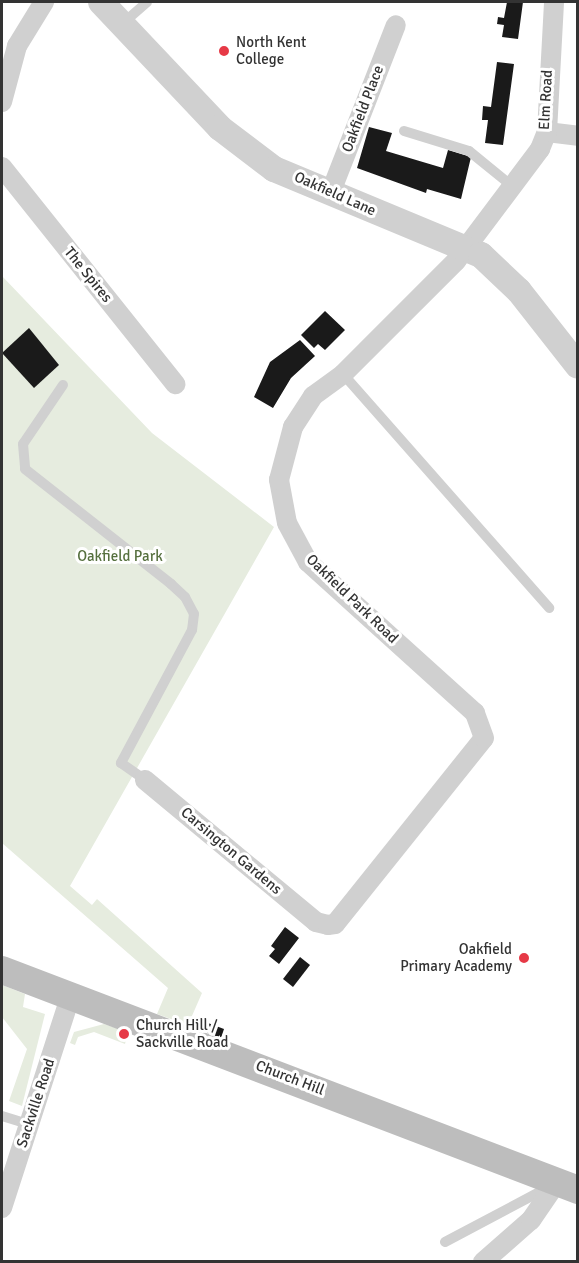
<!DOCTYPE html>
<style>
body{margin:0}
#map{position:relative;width:579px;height:1263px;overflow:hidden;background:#fff;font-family:Signika,sans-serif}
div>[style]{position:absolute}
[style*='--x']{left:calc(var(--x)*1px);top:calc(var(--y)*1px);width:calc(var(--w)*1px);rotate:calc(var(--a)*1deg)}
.green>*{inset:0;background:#e6ecdf}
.building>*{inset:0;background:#1a1a1a}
.service>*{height:10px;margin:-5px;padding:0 5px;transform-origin:5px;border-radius:5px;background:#d0d0d0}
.minor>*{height:20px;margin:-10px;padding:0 10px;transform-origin:10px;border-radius:10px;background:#d0d0d0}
.tertiary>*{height:26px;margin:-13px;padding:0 13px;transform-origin:13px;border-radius:13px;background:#d0d0d0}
.secondary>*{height:28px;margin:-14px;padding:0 14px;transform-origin:14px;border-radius:14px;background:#bdbdbd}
.dots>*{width:16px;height:16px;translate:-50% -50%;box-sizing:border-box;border:3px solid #fff;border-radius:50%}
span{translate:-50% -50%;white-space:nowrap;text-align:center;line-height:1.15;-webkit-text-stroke:6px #fff;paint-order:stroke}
.poi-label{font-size:15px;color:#333}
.left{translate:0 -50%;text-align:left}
.right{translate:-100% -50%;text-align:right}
.street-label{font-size:15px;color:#333}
.park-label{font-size:15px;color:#56703f}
.frame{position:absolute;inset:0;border:3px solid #333;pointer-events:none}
</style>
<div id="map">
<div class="green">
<div style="clip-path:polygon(2px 276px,152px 433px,274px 527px,70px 886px,92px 905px,97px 899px,202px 993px,188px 1025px,157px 1014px,168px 988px,2px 843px)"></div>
<div style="clip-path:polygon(2px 985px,25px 994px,23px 1007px,45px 1014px,22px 1106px,9px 1101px,27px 1049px,2px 1017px)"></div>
<div style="clip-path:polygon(104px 1024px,128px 1032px,125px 1044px,94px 1032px,78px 1037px,75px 1045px,70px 1043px,74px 1032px)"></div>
</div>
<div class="building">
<div style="clip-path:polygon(507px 2px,523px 2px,518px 39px,502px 37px,504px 25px,497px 24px,498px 17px,504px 18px)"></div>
<div style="clip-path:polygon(497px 62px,514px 64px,503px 145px,485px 143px,488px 120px,482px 120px,483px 106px,491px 107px)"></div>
<div style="clip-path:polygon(369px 127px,392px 133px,386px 151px,396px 154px,443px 168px,448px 150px,471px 157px,461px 199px,427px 189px,426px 193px,357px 168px)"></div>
<div style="clip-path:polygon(325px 311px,345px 330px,325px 350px,318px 344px,314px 348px,301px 335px)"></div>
<div style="clip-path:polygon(29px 328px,59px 365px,34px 388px,2px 353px)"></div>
<div style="clip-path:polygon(300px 340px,315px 356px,291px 378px,273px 408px,254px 397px,270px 362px)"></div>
<div style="clip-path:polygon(285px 927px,299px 938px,279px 964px,269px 956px,275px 949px,271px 946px)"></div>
<div style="clip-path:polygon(300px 957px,310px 965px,293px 987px,283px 979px)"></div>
<div style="clip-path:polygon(208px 1023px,224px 1029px,221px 1038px,205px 1032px)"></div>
</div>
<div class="service">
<div style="--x:122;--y:24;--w:33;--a:-41"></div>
<div style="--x:404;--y:131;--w:68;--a:17.1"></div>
<div style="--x:469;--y:151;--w:55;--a:39.1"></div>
<div style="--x:343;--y:374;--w:312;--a:48.6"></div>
<div style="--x:63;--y:385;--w:71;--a:124.1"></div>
<div style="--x:23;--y:444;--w:25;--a:85"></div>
<div style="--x:25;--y:469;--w:186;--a:38.2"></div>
<div style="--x:171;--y:584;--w:19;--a:43"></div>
<div style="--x:185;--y:597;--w:19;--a:62"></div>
<div style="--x:194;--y:614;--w:16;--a:97"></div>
<div style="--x:192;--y:630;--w:151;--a:118.1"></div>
<div style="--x:121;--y:763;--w:29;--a:35"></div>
<div style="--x:2;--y:1116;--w:28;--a:17"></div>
<div style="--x:445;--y:1242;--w:118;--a:-27.9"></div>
</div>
<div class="minor">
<div style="--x:2;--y:102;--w:58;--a:-75"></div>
<div style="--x:17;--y:46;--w:52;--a:-58.5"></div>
<div style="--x:547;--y:132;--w:31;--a:7"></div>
<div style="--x:2;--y:167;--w:278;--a:51.4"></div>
<div style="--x:330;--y:194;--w:181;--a:-68.7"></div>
<div style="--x:145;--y:780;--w:222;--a:39.7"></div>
<div style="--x:316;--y:922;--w:12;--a:14"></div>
<div style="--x:328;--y:925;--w:7;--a:-8"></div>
<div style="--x:335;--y:924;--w:238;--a:-51.3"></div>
<div style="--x:484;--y:738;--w:27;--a:-110"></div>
<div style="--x:475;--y:713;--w:225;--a:-137.9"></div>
<div style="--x:308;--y:562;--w:44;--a:-118.3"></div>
<div style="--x:287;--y:523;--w:44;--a:-100.5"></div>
<div style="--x:279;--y:480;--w:55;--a:-75.2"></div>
<div style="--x:293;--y:427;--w:37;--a:-57"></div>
<div style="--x:313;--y:396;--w:37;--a:-36"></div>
<div style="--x:343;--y:374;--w:160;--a:-45"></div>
<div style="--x:456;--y:261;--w:140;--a:-53.1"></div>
<div style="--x:540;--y:149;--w:18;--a:-68"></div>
<div style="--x:547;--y:132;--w:130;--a:-86.9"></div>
<div style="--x:2;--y:1208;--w:222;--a:-72.1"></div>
<div style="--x:483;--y:1262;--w:64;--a:-41.2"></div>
<div style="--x:531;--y:1220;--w:46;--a:-55.6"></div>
</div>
<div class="tertiary">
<div style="--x:101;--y:2;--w:173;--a:46.6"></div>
<div style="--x:220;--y:128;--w:68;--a:37.2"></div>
<div style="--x:274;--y:169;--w:224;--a:22.6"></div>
<div style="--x:481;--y:255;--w:52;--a:43.5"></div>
<div style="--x:519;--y:291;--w:95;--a:51.8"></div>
</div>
<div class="secondary">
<div style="--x:2;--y:970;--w:617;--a:20.9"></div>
</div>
<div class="dots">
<div style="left:224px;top:51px;background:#e63946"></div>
<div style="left:524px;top:958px;background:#e63946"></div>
<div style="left:124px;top:1034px;background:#e63946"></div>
</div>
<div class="poi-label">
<span class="left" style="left:236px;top:51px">North Kent<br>College</span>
<span class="right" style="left:512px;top:958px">Oakfield<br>Primary Academy</span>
<span class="left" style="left:136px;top:1034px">Church Hill /<br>Sackville Road</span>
</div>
<div class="street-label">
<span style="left:546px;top:100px;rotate:-87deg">Elm Road</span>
<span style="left:363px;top:109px;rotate:-69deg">Oakfield Place</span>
<span style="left:335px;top:194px;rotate:24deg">Oakfield Lane</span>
<span style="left:88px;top:275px;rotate:51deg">The Spires</span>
<span style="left:352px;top:599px;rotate:44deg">Oakfield Park Road</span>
<span style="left:231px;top:851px;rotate:40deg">Carsington Gardens</span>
<span style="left:290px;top:1078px;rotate:21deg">Church Hill</span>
<span style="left:36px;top:1103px;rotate:-72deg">Sackville Road</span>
</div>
<div class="park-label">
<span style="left:120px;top:557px">Oakfield Park</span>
</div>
<div class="frame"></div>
</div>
